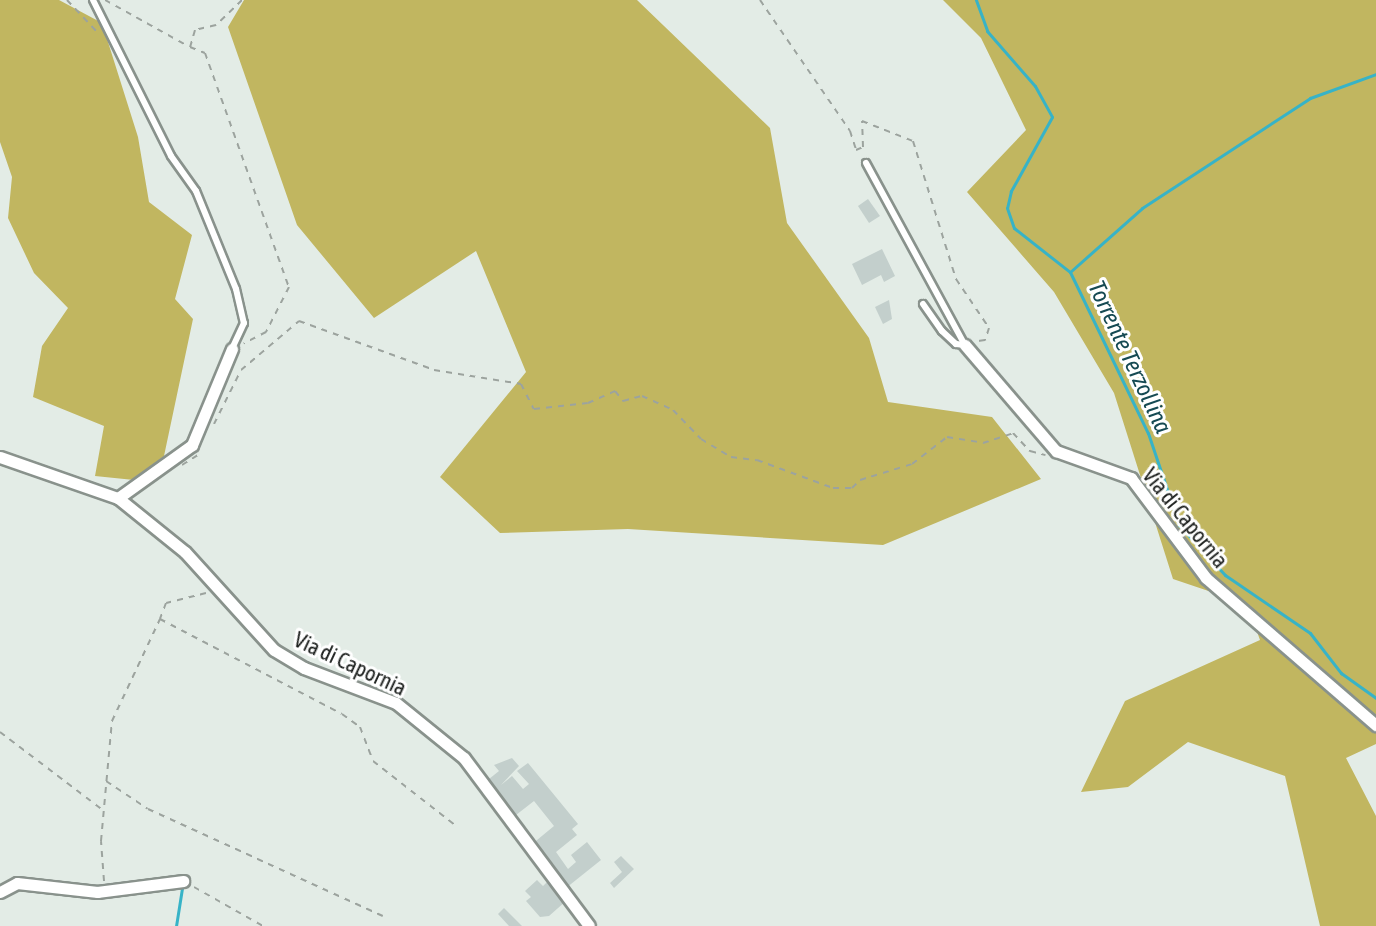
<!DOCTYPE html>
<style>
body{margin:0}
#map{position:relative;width:1376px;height:926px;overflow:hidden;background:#e3ece6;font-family:"Asap Condensed",sans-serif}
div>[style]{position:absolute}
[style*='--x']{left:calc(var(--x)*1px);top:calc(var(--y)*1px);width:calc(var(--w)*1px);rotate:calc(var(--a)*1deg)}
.forest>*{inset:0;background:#c1b660}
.stream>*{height:3px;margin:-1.5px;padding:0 1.5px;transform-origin:1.5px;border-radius:1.5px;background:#37b3c7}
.building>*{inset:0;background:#c3cfcc}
.path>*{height:2px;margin-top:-1px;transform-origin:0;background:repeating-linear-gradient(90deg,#9ca39e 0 6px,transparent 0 12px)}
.roads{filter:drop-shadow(2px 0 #89928c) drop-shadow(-2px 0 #89928c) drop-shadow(0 2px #89928c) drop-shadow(0 -2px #89928c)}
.service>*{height:6px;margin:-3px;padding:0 3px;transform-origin:3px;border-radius:3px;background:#fff}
.minor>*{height:11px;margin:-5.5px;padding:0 5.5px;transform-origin:5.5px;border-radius:5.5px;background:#fff}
span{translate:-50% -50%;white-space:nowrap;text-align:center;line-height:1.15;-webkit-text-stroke:6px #fff;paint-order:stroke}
.street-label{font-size:22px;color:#181b19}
.water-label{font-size:24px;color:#164a53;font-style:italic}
</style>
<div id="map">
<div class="forest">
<div style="clip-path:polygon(0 0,59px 0,102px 23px,138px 137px,149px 202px,192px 235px,175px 299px,193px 319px,164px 456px,134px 480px,95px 476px,104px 426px,33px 397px,42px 346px,68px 308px,34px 273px,8px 218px,12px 177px,0 142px)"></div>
<div style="clip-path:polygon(244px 0,637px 0,770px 128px,787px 223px,869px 338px,888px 402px,992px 417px,1041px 479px,883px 545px,628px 529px,500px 533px,440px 477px,526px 372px,476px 251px,374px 318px,297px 225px,228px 27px)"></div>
<div style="clip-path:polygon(943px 0,1376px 0,1376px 744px,1346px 758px,1376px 816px,1376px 926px,1320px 926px,1285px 776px,1188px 742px,1128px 787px,1081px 792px,1125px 701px,1260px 640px,1247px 604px,1173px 579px,1114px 393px,1054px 292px,967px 192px,1026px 130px,981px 38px)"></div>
</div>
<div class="stream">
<div style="--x:976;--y:0;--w:33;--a:70"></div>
<div style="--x:987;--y:31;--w:73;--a:48.9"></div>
<div style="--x:1035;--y:86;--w:35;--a:61"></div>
<div style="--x:1052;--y:117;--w:85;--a:119"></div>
<div style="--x:1011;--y:191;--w:17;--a:103"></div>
<div style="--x:1007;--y:208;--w:21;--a:71"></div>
<div style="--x:1014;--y:228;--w:71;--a:38.2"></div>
<div style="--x:1070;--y:272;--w:179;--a:64.2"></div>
<div style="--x:1148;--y:433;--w:97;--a:71.4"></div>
<div style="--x:1179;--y:525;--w:68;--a:47.4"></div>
<div style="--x:1225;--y:575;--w:103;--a:34.3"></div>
<div style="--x:1310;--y:633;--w:51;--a:52.2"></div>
<div style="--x:1341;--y:673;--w:43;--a:35.5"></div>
<div style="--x:1070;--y:272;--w:96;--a:-41.6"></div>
<div style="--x:1142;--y:208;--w:201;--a:-33.2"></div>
<div style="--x:1310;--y:98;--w:70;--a:-20"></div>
<div style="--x:176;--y:926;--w:39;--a:-81"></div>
</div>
<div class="building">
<div style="clip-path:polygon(868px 199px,880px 216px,869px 223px,858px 206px)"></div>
<div style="clip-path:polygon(882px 249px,895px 276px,884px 282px,881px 275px,862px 285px,852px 264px)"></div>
<div style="clip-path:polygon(889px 300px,892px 319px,883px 324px,875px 307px)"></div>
<div style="clip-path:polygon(512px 758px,519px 766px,501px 785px,512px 776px,523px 789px,529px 784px,517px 771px,528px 763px,578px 824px,572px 829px,577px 835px,556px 852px,568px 869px,576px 862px,571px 855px,587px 842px,601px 860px,566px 888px,531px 845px,554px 826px,534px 801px,516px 815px,489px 779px,499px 771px,494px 765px)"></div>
<div style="clip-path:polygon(621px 856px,634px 869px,614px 888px,610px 883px,622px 872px,614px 862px)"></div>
<div style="clip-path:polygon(537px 880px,543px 886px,548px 881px,566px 901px,549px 916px,540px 917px,526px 901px,531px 897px,525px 891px)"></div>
<div style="clip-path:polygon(504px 908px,522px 926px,509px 926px,498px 914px)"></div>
</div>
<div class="path">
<div style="--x:67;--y:0;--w:47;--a:46.7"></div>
<div style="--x:105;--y:0;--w:95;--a:29"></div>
<div style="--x:242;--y:0;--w:36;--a:136"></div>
<div style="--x:216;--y:25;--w:22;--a:167"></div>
<div style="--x:195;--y:30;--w:18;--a:106"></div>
<div style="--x:190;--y:47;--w:16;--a:22"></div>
<div style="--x:205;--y:53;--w:249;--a:70.3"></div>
<div style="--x:289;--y:287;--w:51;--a:117.1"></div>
<div style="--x:266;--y:332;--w:25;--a:153"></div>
<div style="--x:760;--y:0;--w:159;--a:55.5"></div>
<div style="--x:850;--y:131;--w:20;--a:72"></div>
<div style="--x:856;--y:150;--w:8;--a:-23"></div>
<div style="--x:863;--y:147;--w:26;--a:-92"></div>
<div style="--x:862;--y:121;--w:55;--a:21.4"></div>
<div style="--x:913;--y:141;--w:145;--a:72.7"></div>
<div style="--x:956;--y:279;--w:59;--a:56"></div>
<div style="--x:989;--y:328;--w:13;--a:108"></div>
<div style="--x:985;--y:340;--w:7;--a:172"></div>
<div style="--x:214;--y:424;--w:60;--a:-63.4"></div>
<div style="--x:241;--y:370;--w:76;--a:-40.2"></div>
<div style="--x:299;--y:321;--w:144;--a:19.9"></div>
<div style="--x:434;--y:370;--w:88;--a:9.1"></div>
<div style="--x:521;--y:384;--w:28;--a:63"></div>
<div style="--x:534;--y:409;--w:54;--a:-6.3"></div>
<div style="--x:588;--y:403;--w:30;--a:-24"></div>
<div style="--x:615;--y:391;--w:13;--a:51"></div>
<div style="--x:623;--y:401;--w:20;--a:-15"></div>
<div style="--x:642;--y:396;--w:34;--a:24"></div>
<div style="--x:673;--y:410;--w:40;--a:46"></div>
<div style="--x:701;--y:439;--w:35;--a:31"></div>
<div style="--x:731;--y:457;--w:26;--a:7"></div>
<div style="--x:757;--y:460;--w:81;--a:20.2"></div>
<div style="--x:833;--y:488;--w:19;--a:0"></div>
<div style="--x:852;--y:488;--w:11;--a:-45"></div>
<div style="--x:860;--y:480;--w:54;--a:-17.1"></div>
<div style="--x:912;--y:464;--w:44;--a:-37.6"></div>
<div style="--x:947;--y:437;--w:36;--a:9"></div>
<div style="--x:983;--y:443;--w:32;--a:-18"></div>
<div style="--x:1013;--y:433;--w:25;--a:47"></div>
<div style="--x:1030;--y:451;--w:16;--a:15"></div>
<div style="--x:182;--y:465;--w:19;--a:-32"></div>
<div style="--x:206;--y:593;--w:41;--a:166"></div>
<div style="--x:166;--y:603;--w:17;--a:111"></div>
<div style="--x:160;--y:619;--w:205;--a:27.6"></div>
<div style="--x:342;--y:714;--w:22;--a:36"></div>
<div style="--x:360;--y:727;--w:36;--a:69"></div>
<div style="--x:373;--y:761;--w:104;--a:38"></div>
<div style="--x:0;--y:732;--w:131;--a:37.2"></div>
<div style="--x:106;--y:781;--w:50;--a:33.7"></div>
<div style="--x:148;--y:809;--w:258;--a:24.5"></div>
<div style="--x:104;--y:881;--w:40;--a:-94.3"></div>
<div style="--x:101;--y:841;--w:121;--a:-84.8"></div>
<div style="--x:112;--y:721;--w:113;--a:-64.8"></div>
<div style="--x:194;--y:887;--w:79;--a:29.5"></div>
</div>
<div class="roads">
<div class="service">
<div style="--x:93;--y:0;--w:174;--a:63.4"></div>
<div style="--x:171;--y:156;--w:43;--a:54.5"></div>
<div style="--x:196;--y:191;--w:106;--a:67.8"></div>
<div style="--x:236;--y:289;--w:35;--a:77"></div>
<div style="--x:244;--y:323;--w:29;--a:115"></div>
<div style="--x:866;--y:163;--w:207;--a:61.5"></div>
<div style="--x:923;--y:304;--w:33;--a:55"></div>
<div style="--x:942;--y:331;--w:19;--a:43"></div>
<div style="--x:956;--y:344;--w:9;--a:6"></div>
</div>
<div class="minor">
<div style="--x:965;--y:345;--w:140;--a:49.4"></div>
<div style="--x:1056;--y:451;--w:80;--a:19.8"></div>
<div style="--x:1131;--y:478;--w:125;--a:53.1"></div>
<div style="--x:1206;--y:578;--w:225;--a:40.9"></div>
<div style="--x:0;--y:457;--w:125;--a:19.2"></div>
<div style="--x:118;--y:498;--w:86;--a:38.9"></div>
<div style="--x:185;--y:552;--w:132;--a:47.8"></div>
<div style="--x:274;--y:650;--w:35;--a:31"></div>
<div style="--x:304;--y:668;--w:98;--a:20.8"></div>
<div style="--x:396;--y:703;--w:87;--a:39"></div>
<div style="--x:464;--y:758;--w:209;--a:53.3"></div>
<div style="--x:118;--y:498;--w:91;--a:-35.6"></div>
<div style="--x:192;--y:445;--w:104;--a:-67.4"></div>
<div style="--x:0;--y:892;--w:19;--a:-28"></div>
<div style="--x:17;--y:883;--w:81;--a:6.4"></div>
<div style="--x:97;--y:892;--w:87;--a:-7.3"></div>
</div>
</div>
<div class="street-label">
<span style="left:1185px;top:518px;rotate:51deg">Via di Capornia</span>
<span style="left:350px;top:664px;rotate:25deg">Via di Capornia</span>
</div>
<div class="water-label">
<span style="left:1130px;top:357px;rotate:65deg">Torrente Terzollina</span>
</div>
</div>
